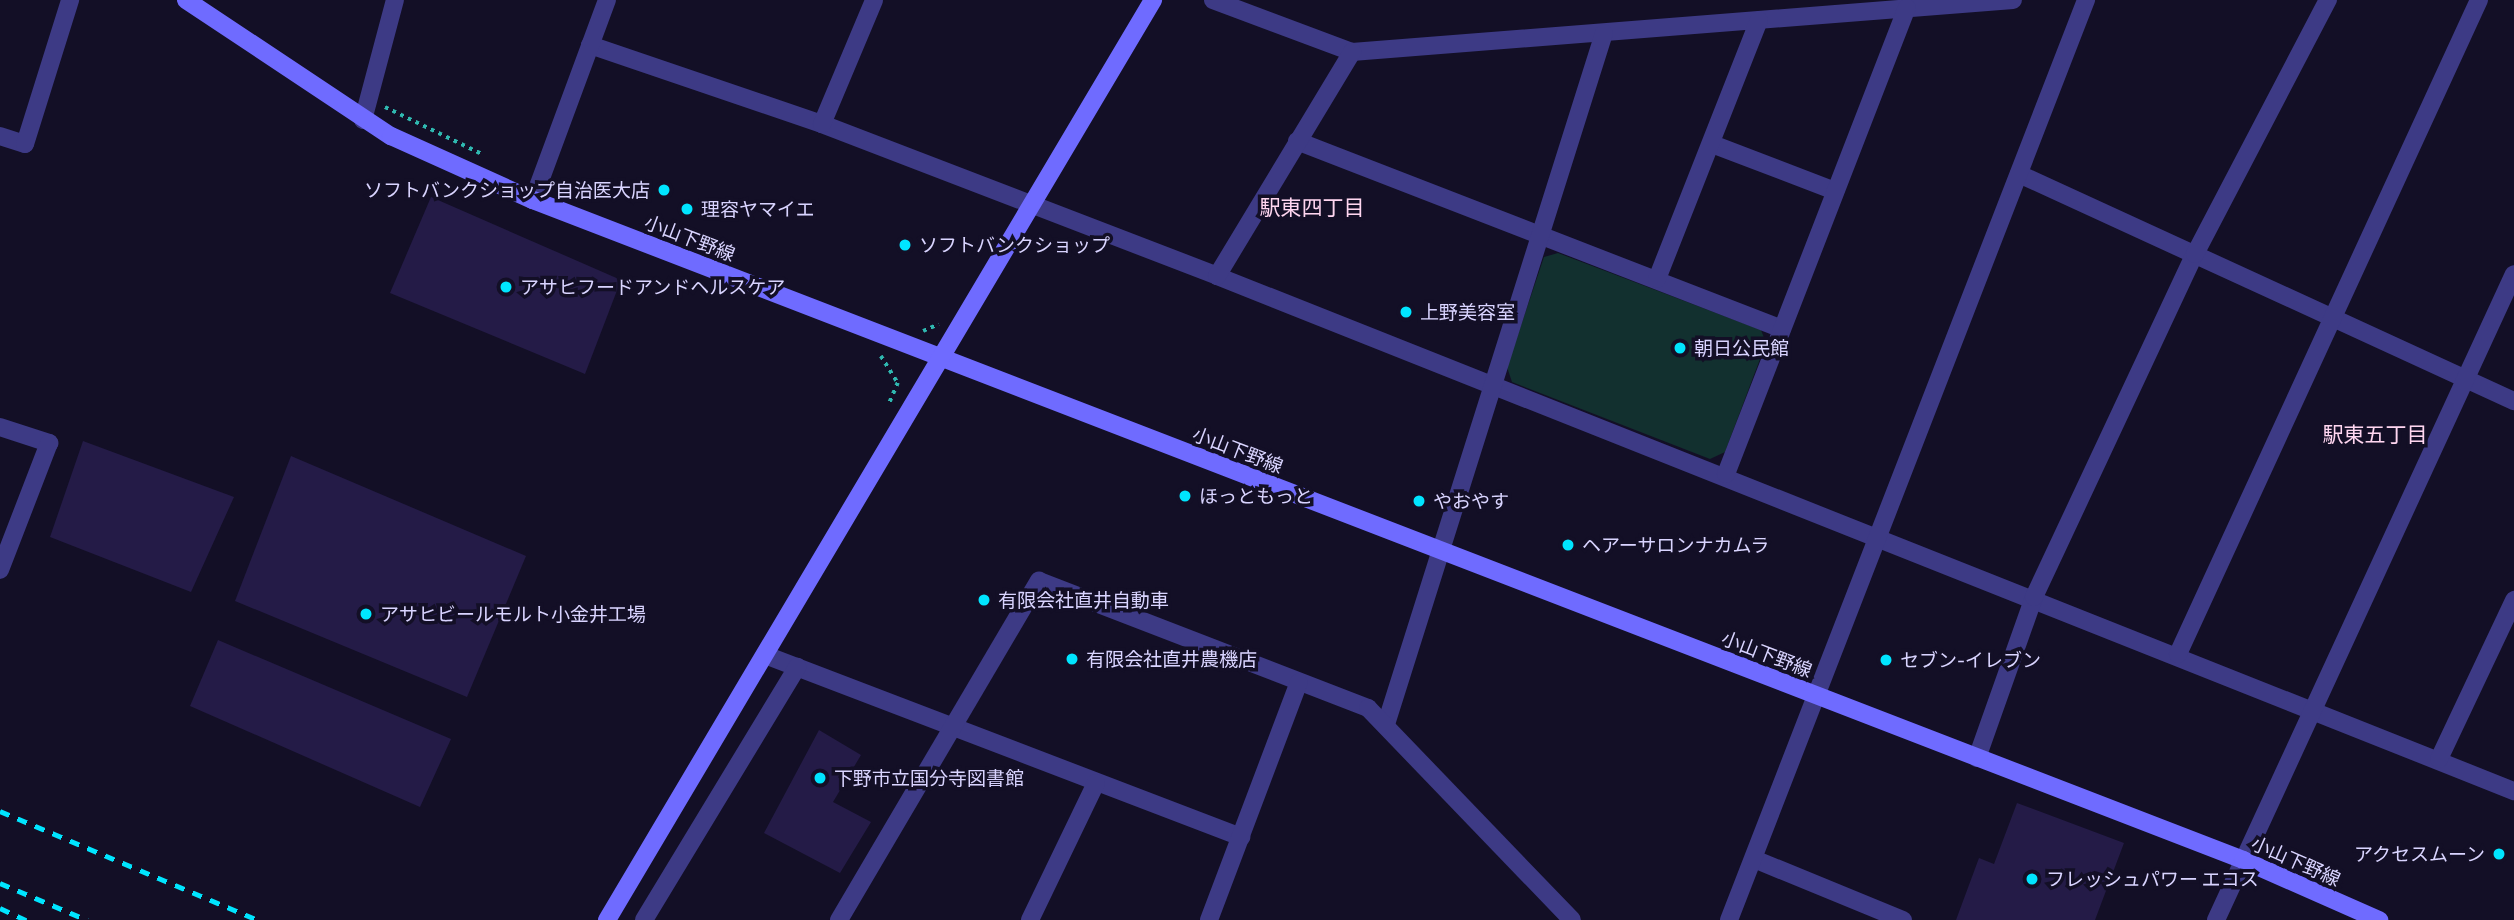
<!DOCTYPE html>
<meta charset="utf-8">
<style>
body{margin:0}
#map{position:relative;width:2514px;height:920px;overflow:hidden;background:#130f26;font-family:Commissioner,"Noto Sans JP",sans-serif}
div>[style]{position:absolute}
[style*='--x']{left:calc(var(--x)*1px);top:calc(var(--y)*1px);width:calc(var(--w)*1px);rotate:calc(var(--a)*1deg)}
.green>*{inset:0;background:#12302f}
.building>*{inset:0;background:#241b47}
.path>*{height:3.5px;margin-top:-1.75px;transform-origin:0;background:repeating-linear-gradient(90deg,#2fb8b0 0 3.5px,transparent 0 8.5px)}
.street>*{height:18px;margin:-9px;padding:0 9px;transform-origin:9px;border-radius:9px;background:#3d3a85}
.secondary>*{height:18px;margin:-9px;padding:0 9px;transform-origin:9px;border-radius:9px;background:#6f6bff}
.rail>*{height:5px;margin-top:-2.5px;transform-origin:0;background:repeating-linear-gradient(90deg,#00e5ff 0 10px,transparent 0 19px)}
.dots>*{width:19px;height:19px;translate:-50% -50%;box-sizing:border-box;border:4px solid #130f26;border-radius:50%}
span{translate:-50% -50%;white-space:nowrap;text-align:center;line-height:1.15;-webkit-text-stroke:7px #130f26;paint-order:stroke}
.poi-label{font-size:19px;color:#d9d4ff}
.right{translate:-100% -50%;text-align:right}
.left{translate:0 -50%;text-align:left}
.street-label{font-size:19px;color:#d9d4ff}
.neighbourhood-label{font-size:21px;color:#ffd6f0}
</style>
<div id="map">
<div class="green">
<div style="clip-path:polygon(1558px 253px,1761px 330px,1766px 343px,1725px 452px,1710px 459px,1512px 382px,1507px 367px,1544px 257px)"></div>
</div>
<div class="building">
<div style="clip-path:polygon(431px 197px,621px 280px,585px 374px,390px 293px)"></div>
<div style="clip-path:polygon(83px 441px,234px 497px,191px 592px,50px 537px)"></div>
<div style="clip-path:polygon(291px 456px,526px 556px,467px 697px,235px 601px)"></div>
<div style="clip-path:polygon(218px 640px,451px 739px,420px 807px,190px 706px)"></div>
<div style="clip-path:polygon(819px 730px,861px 755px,833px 802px,871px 822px,840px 873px,764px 833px)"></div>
<div style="clip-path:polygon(2017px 803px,2124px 843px,2095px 920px,1956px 920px,1979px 858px,1994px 864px)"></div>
</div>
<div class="path">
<div style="--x:385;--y:107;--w:108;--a:25.9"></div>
<div style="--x:923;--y:331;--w:17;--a:-24"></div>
<div style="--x:881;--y:356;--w:32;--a:58"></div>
<div style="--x:898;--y:383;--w:25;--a:113"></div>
</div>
<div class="street">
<div style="--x:1213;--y:0;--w:148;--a:20.5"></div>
<div style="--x:1352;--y:52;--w:663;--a:-4.5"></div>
<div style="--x:590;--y:45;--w:245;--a:18.8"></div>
<div style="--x:822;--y:124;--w:423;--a:21"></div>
<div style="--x:1217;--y:276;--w:1396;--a:21.66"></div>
<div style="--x:363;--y:120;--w:124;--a:-75.1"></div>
<div style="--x:822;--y:124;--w:134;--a:-67.2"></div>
<div style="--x:0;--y:136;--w:26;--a:18"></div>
<div style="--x:25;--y:144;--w:151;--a:-72.6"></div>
<div style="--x:1297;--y:141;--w:520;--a:21.19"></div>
<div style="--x:1712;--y:144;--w:132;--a:20.9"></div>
<div style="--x:2019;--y:174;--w:545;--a:24.64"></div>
<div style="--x:533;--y:200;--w:213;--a:-69.7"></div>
<div style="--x:1217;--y:276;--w:262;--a:-58.9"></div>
<div style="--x:1657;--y:279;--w:278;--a:-68.5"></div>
<div style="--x:0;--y:427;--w:52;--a:18.1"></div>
<div style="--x:49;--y:443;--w:136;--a:111.1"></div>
<div style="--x:1726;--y:474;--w:500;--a:-68.8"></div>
<div style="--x:2178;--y:654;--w:720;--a:-65.29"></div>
<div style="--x:765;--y:655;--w:510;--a:20.92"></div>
<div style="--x:1387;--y:721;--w:721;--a:-72.49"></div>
<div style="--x:1977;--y:758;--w:171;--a:-70.5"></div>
<div style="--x:2034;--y:597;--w:379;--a:-64.9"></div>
<div style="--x:2195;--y:254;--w:287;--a:-62.4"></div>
<div style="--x:2439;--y:759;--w:176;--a:-64.7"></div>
<div style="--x:1754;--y:859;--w:161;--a:22.3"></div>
<div style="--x:644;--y:920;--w:296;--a:-58.8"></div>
<div style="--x:839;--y:920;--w:394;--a:-59.5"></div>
<div style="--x:1039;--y:581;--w:353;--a:21.1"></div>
<div style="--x:1368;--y:708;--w:294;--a:46.1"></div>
<div style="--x:1030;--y:920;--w:152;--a:-64.3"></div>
<div style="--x:1209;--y:920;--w:254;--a:-69.3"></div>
<div style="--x:1729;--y:920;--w:987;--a:-68.79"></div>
<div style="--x:2216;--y:920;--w:711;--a:-65.24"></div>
</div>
<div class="secondary">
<div style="--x:186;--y:0;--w:246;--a:33.6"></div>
<div style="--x:391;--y:136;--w:156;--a:24.3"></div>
<div style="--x:533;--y:200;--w:1833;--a:21.1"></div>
<div style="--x:2243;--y:860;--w:149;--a:23.8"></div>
<div style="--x:607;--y:920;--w:1070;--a:-59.31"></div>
</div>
<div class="rail">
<div style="--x:0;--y:811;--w:280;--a:22.9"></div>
<div style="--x:0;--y:883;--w:95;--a:23"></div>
<div style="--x:0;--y:908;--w:29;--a:25"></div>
</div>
<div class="dots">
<div style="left:664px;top:190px;background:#00e5ff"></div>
<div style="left:687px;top:209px;background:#00e5ff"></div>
<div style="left:905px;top:245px;background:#00e5ff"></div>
<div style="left:506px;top:287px;background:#00e5ff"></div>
<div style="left:1406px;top:312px;background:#00e5ff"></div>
<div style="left:1680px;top:348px;background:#00e5ff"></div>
<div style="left:1185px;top:496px;background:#00e5ff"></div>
<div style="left:1419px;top:501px;background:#00e5ff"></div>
<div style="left:1568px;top:545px;background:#00e5ff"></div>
<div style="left:984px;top:600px;background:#00e5ff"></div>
<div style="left:366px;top:614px;background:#00e5ff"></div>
<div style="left:1072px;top:659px;background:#00e5ff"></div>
<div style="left:1886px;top:660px;background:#00e5ff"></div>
<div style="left:820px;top:778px;background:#00e5ff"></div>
<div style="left:2499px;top:854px;background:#00e5ff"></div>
<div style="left:2032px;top:879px;background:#00e5ff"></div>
</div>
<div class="poi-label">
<span class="right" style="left:650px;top:190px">ソフトバンクショップ自治医大店</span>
<span class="left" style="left:701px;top:209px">理容ヤマイエ</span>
<span class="left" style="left:919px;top:245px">ソフトバンクショップ</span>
<span class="left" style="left:520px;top:287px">アサヒフードアンドヘルスケア</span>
<span class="left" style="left:1420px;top:312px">上野美容室</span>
<span class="left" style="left:1694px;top:348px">朝日公民館</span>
<span class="left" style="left:1199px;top:496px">ほっともっと</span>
<span class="left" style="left:1433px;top:501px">やおやす</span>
<span class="left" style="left:1582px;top:545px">ヘアーサロンナカムラ</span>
<span class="left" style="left:998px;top:600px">有限会社直井自動車</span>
<span class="left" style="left:380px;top:614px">アサヒビールモルト小金井工場</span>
<span class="left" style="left:1086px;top:659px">有限会社直井農機店</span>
<span class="left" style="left:1900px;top:660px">セブン-イレブン</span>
<span class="left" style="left:834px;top:778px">下野市立国分寺図書館</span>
<span class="right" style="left:2485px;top:854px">アクセスムーン</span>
<span class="left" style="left:2046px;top:879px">フレッシュパワー エコス</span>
</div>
<div class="street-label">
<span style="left:690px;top:238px;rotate:21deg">小山下野線</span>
<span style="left:1238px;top:450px;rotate:21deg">小山下野線</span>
<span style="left:1767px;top:654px;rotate:21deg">小山下野線</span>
<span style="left:2296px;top:861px;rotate:24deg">小山下野線</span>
</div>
<div class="neighbourhood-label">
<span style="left:1312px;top:207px">駅東四丁目</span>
<span style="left:2375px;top:434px">駅東五丁目</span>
</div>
</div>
